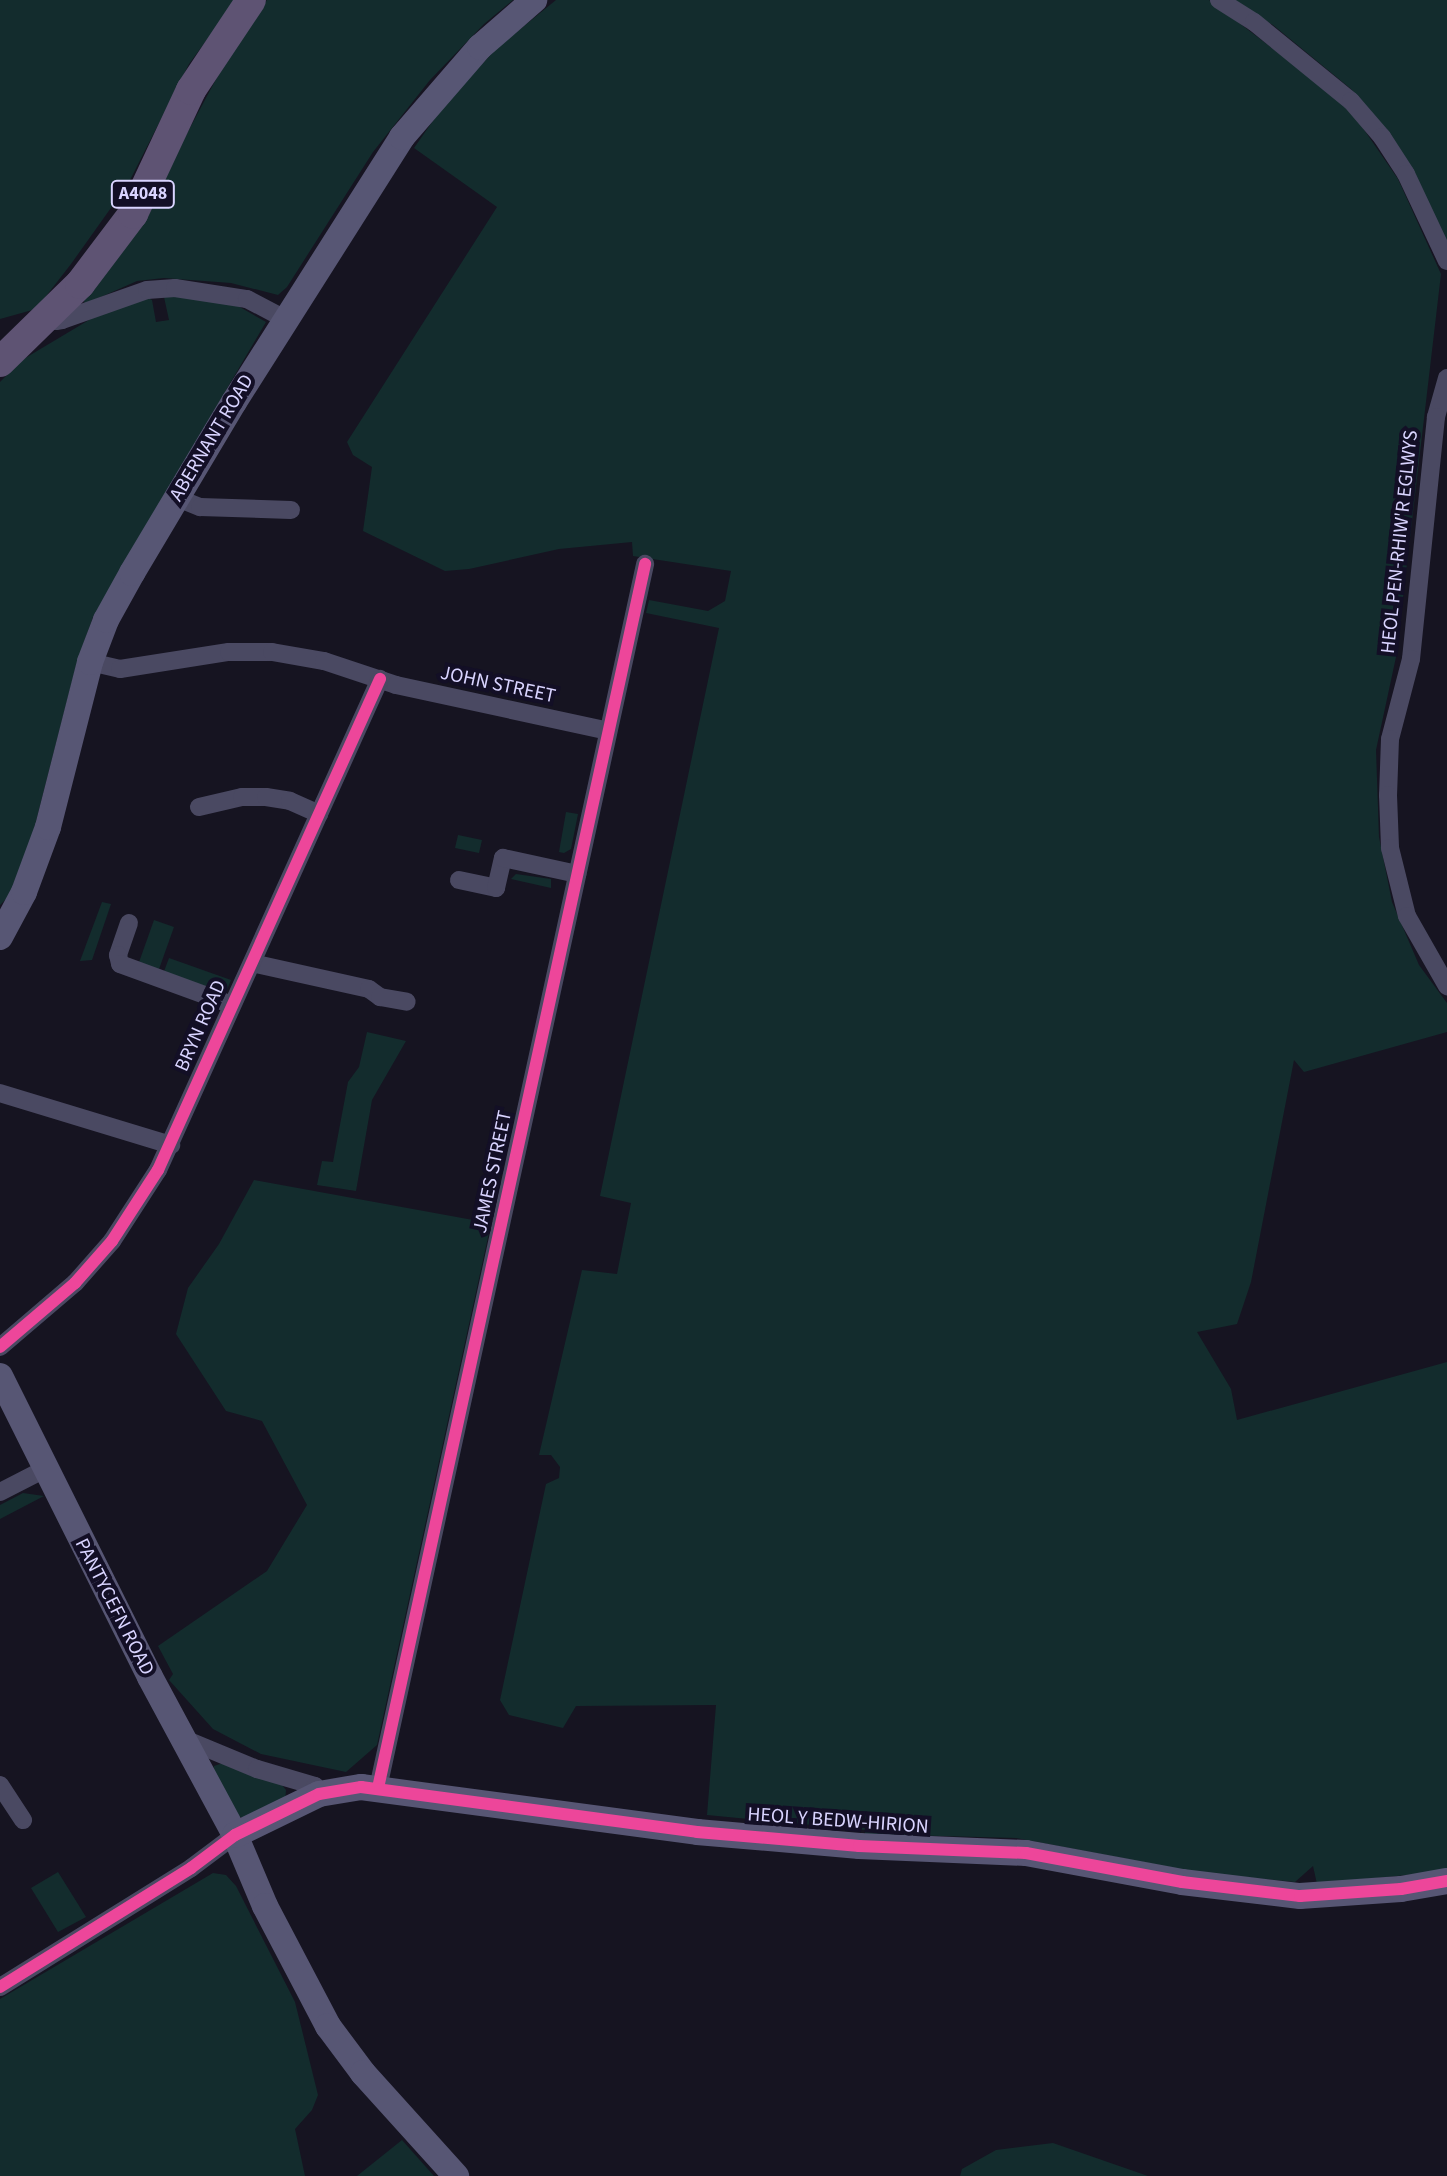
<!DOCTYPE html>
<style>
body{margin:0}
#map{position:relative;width:1447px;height:2176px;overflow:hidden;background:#161421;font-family:"Source Sans 3",sans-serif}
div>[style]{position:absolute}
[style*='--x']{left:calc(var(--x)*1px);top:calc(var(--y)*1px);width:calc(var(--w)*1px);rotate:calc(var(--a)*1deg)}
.green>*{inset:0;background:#132c2d}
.street>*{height:18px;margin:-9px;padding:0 9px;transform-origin:9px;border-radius:9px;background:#4a4962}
.secondary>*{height:26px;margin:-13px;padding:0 13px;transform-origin:13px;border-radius:13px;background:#575674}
.primary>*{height:30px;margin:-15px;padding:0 15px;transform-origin:15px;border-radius:15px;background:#5e5373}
.cycleway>*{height:12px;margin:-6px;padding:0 6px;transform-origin:6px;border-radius:6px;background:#ed469a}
span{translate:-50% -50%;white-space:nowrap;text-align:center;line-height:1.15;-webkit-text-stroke:8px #130f26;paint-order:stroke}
.shield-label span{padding:2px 6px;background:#130f26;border:2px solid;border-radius:6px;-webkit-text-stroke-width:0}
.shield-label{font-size:18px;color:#d9d4ff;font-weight:700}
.street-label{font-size:20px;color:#d9d4ff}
</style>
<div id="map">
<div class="green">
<div style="clip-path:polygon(0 0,236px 0,189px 64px,128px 184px,71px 264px,36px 309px,0 319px)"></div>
<div style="clip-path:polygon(267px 0,513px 0,484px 24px,430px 80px,373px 152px,287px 287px,278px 295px,231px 283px,164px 278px,137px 281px,85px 304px,83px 298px,155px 193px,236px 42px)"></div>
<div style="clip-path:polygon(556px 0,1209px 0,1347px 105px,1398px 179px,1441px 274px,1396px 657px,1376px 750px,1379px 837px,1392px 902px,1419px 965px,1447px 1003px,1447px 1032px,1304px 1072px,1294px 1060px,1251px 1282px,1237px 1324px,1197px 1332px,1231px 1389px,1237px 1420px,1447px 1362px,1447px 1871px,1317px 1884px,1313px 1866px,1295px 1882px,1201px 1873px,1016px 1838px,865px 1834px,865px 1830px,707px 1815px,716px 1705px,576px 1706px,563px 1728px,509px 1715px,500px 1700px,546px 1484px,559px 1478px,560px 1467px,551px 1455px,539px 1455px,582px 1270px,617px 1274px,631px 1203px,600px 1196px,719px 628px,646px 613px,649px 600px,708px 611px,725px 601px,731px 571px,633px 556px,632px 542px,559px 549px,469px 569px,445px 571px,363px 531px,372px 467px,353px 455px,347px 442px,497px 207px,414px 148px,444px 105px,497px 48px)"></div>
<div style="clip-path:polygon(1233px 0,1447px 0,1447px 243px,1393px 140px,1351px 89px,1273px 25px)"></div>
<div style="clip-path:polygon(164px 297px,195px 297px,238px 306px,266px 322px,93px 617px,77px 662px,33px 833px,9px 896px,0 905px,0 382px,22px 360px,94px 317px,148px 298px,152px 300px,156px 322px,169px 320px)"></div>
<div style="clip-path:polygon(566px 812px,578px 814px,571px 849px,564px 853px,559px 852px)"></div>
<div style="clip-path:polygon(458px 835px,482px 840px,479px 853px,455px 848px)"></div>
<div style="clip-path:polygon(516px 874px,551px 879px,551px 888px,511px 879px)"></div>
<div style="clip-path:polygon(102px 902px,111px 904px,92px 960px,80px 961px)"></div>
<div style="clip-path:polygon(154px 920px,174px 927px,158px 972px,138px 965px)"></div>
<div style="clip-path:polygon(169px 958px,231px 980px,226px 992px,163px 974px)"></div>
<div style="clip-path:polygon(367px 1032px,406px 1041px,372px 1100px,356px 1191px,317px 1185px,322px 1161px,333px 1162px,348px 1082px,359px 1067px)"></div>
<div style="clip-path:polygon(254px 1180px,484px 1222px,490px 1228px,377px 1745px,346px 1772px,261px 1754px,213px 1729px,169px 1680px,173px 1674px,158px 1646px,267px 1571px,307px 1505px,262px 1421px,226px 1411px,176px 1334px,188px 1288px,219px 1244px)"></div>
<div style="clip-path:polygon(23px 1493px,44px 1496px,0 1519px,0 1505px)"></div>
<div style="clip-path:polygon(223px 1763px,282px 1785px,286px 1790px,285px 1801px,248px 1819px,234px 1815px,212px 1776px,214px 1766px)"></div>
<div style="clip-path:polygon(58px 1872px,86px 1917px,58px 1932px,31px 1888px)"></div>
<div style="clip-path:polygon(213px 1873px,226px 1875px,236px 1886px,295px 2002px,318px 2095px,312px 2110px,295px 2129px,305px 2176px,0 2176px,0 1999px)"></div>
<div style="clip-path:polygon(402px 2140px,434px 2176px,357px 2176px)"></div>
<div style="clip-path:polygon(1053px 2143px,1148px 2176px,960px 2176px,962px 2169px,996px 2150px)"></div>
</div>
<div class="street">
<div style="--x:1219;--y:0;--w:41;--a:32.2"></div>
<div style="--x:1254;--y:22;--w:125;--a:39.2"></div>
<div style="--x:1351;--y:101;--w:48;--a:49.3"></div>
<div style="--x:1382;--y:137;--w:44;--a:57"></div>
<div style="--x:1406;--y:174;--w:96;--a:64.8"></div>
<div style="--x:50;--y:314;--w:9;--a:49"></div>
<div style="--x:56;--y:321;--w:6;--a:-9"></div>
<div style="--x:62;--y:320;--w:90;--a:-19.4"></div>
<div style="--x:147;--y:290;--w:28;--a:-4"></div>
<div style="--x:175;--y:288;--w:73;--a:8.7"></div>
<div style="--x:247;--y:299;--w:43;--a:27.8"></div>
<div style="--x:1447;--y:378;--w:41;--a:105.8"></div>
<div style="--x:1436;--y:417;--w:243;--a:95.9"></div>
<div style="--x:1411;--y:659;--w:83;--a:104.7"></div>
<div style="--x:1390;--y:739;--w:56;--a:92"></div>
<div style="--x:1388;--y:795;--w:53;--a:87.8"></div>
<div style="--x:1390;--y:848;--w:70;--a:76"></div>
<div style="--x:1407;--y:916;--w:81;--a:60.3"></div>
<div style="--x:175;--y:497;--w:27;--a:22"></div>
<div style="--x:200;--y:507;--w:91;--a:1.9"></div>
<div style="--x:90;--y:662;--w:31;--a:13"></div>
<div style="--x:120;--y:669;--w:110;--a:-8.9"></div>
<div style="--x:229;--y:652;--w:43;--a:0"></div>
<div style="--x:272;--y:652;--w:53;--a:9.8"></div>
<div style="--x:324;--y:661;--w:76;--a:18.4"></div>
<div style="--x:396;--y:685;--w:217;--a:12.2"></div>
<div style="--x:199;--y:807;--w:44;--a:-13.1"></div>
<div style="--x:242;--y:797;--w:24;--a:0"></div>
<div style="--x:266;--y:797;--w:24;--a:9"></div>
<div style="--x:290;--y:801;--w:32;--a:24"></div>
<div style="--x:459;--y:880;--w:38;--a:12"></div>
<div style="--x:496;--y:888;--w:31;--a:-77"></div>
<div style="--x:503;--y:858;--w:76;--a:12.2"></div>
<div style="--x:129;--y:923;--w:34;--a:109"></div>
<div style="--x:118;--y:955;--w:9;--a:77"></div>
<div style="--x:120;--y:964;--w:119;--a:20.1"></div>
<div style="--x:252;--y:963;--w:120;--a:12.5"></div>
<div style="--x:369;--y:989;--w:14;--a:36"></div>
<div style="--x:380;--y:997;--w:27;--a:10"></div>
<div style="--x:0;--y:1093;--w:179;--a:16.9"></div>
<div style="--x:0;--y:1347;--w:99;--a:-40.5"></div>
<div style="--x:75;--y:1283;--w:56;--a:-48.6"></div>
<div style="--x:112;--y:1241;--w:85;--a:-57.1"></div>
<div style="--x:158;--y:1170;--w:539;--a:-65.67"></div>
<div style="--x:0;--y:1492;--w:51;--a:-27.1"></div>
<div style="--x:182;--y:1738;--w:81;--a:22.5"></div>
<div style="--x:257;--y:1769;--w:60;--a:16.3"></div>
<div style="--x:315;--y:1786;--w:9;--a:63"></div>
<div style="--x:0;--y:1785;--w:42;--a:56.7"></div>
<div style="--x:378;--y:1788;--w:1253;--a:-77.69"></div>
<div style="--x:0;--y:1987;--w:225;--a:-31.9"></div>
<div style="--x:191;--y:1868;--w:55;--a:-36.9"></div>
</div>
<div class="secondary">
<div style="--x:0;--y:937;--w:51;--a:-61.9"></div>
<div style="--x:24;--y:892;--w:69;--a:-69.7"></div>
<div style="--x:48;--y:827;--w:170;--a:-75.7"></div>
<div style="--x:90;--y:662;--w:45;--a:-69.1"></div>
<div style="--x:106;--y:620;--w:54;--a:-61"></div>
<div style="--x:132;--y:573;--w:199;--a:-59.2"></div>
<div style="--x:234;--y:402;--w:314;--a:-57.6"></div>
<div style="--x:402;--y:137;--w:119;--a:-49.1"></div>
<div style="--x:480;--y:47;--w:72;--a:-41"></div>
<div style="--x:0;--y:1376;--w:336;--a:63.5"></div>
<div style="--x:150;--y:1677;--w:179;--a:61.7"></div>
<div style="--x:235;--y:1835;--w:77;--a:67.1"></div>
<div style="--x:265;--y:1906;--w:136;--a:62.3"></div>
<div style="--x:328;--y:2026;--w:59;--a:53.3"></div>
<div style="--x:363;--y:2073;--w:139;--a:47.9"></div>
<div style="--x:235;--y:1835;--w:93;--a:-26"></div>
<div style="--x:319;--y:1794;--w:43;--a:-9.5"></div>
<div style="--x:361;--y:1787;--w:339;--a:7.6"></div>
<div style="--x:697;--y:1832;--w:163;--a:4.9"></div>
<div style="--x:859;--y:1846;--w:167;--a:2.4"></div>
<div style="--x:1026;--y:1853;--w:159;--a:10.5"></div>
<div style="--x:1182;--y:1882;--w:119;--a:6.8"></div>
<div style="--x:1300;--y:1896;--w:101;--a:-4"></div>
<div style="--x:1401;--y:1889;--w:47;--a:-9.9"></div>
</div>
<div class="primary">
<div style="--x:0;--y:362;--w:112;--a:-44.3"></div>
<div style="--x:80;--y:284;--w:88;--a:-52.9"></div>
<div style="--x:133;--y:214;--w:137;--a:-64.9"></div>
<div style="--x:191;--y:90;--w:108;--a:-56.3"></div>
</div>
<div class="cycleway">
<div style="--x:0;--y:1347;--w:99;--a:-40.5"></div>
<div style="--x:75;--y:1283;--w:56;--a:-48.6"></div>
<div style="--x:112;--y:1241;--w:85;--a:-57.1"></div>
<div style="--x:158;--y:1170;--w:539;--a:-65.67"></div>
<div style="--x:378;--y:1788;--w:1253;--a:-77.69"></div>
<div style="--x:0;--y:1987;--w:225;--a:-31.9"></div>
<div style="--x:191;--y:1868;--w:55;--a:-36.9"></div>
<div style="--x:235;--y:1835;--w:93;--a:-26"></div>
<div style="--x:319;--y:1794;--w:43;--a:-9.5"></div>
<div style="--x:361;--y:1787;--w:339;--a:7.6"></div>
<div style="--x:697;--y:1832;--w:163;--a:4.9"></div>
<div style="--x:859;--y:1846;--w:167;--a:2.4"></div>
<div style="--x:1026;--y:1853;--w:159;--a:10.5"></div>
<div style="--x:1182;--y:1882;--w:119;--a:6.8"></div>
<div style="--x:1300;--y:1896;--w:101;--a:-4"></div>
<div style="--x:1401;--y:1889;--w:47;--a:-9.9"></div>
</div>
<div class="shield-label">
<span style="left:143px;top:194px">A4048</span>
</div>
<div class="street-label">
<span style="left:212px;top:438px;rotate:-59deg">ABERNANT ROAD</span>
<span style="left:1400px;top:542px;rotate:-84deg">HEOL PEN-RHIW'R EGLWYS</span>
<span style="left:498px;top:685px;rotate:12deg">JOHN STREET</span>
<span style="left:201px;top:1026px;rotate:-66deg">BRYN ROAD</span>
<span style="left:493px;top:1172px;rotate:-78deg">JAMES STREET</span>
<span style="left:114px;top:1607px;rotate:63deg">PANTYCEFN ROAD</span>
<span style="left:838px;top:1821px;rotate:4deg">HEOL Y BEDW-HIRION</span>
</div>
</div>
